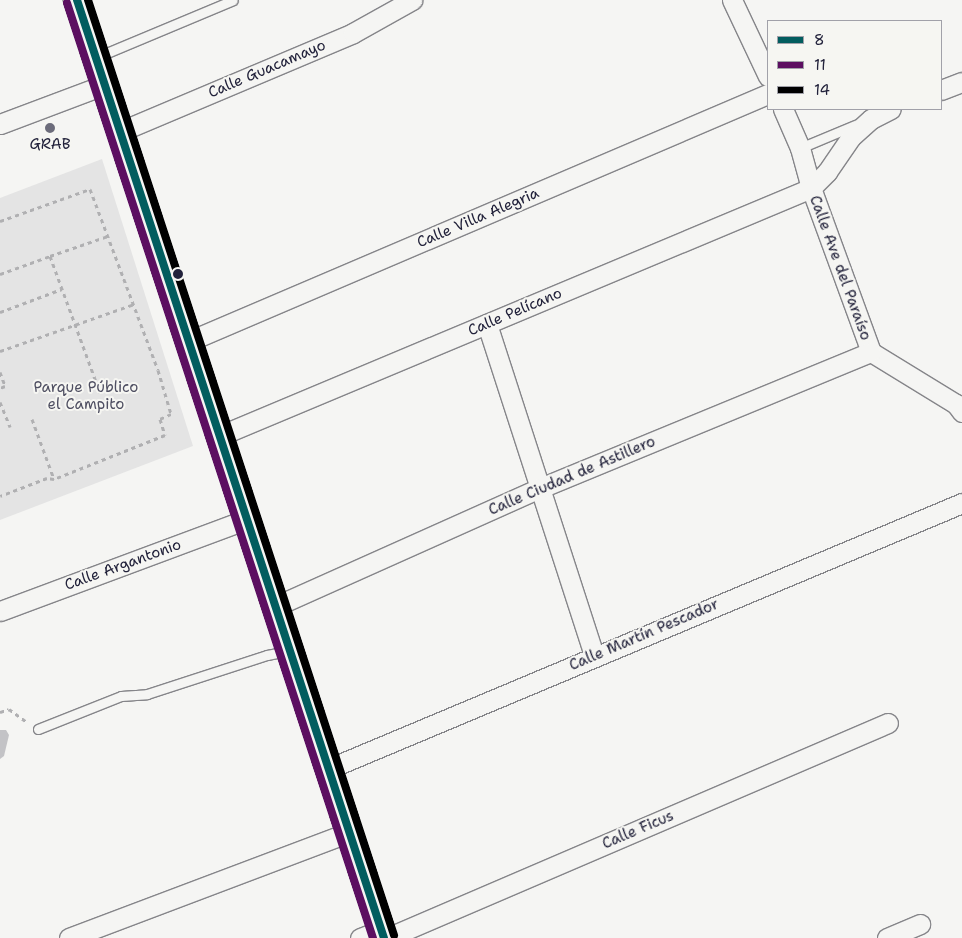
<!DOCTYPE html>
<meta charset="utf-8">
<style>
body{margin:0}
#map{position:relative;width:962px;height:938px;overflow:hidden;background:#f5f5f3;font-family:"Shantell Sans",sans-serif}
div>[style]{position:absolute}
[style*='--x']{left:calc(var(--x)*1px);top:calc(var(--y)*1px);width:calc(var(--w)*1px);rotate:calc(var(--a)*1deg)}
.green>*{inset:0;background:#e4e4e4}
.water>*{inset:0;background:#c3c3c6}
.path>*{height:3px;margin-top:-1.5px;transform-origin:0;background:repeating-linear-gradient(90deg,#b0b0b2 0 4px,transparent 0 8px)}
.roads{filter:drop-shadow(1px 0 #858589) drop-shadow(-1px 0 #858589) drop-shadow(0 1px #858589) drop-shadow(0 -1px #858589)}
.lane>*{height:9px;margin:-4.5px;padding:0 4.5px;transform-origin:4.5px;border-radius:4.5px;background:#f5f5f3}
.street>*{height:19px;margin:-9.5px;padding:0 9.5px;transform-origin:9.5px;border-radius:9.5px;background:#f5f5f3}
.secondary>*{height:26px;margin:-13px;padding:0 13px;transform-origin:13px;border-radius:13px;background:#f5f5f3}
.bus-1>*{height:8px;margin:-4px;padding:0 4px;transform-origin:4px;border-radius:4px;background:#025d5f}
.bus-2>*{height:8px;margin:-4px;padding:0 4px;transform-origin:4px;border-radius:4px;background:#5c0f61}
.bus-3>*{height:8px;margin:-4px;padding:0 4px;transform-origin:4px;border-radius:4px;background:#000}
.dots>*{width:14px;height:14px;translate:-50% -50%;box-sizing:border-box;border:2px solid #f6f6f2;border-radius:50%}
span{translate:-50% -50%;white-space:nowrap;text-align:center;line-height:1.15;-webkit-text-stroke:4px #f6f6f2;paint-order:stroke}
.street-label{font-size:15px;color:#22223b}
.poi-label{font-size:15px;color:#22223b}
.park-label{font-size:15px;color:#4f4f62}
.legend{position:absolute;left:767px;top:20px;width:175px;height:90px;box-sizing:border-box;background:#f6f6f2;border:1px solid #a1a1a9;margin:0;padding:6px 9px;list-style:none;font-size:15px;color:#22223b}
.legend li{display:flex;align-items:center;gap:10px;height:25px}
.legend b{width:25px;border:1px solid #a1a1a9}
</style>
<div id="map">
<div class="green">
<div style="clip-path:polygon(102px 159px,193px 446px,0 520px,0 198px)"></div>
</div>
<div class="water">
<div style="clip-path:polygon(0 730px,6px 730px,9px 735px,4px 756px,0 759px)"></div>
</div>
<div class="path">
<div style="--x:0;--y:221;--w:96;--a:-19.6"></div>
<div style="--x:90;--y:189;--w:193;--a:69.4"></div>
<div style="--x:158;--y:370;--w:46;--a:73.5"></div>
<div style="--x:171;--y:414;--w:12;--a:156"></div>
<div style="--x:160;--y:419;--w:17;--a:73"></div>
<div style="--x:165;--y:435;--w:119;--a:158.4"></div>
<div style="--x:54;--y:479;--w:7;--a:-172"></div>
<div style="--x:47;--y:478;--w:50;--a:159"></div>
<div style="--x:50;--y:256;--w:61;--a:-19"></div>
<div style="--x:0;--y:274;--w:53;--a:-19.8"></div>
<div style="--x:50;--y:256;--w:146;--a:69.9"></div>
<div style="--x:0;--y:312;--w:66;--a:-20.4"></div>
<div style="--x:0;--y:351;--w:142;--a:-19.3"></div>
<div style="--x:0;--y:372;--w:15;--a:70"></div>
<div style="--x:5;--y:386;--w:5;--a:158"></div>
<div style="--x:0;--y:402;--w:27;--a:68"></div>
<div style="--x:32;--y:419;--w:64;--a:69.9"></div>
<div style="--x:0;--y:712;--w:9;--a:-18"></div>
<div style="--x:9;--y:709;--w:22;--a:36"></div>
</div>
<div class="roads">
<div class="lane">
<div style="--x:97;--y:57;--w:147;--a:-22.7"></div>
<div style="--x:800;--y:148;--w:60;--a:-22.7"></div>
<div style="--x:38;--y:729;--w:89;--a:-21.7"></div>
<div style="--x:121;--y:696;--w:26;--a:-4"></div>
<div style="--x:147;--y:694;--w:126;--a:-18"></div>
<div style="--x:267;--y:655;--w:20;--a:-11"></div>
</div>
<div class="street">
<div style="--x:732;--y:0;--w:84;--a:64.7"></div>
<div style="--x:941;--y:90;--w:22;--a:-21"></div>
<div style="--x:783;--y:109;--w:43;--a:66.4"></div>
<div style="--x:800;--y:148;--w:41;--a:74.6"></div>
<div style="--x:811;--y:188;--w:175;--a:69.9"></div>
<div style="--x:871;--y:352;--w:100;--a:31.5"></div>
<div style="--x:956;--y:404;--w:10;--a:53"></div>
<div style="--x:0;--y:124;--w:111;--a:-20.6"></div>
<div style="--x:119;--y:132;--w:254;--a:-22.9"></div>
<div style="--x:353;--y:33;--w:68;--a:-29.2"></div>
<div style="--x:487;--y:324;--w:348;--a:72.1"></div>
<div style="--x:187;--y:342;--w:632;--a:-23.12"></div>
<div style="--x:219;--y:436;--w:642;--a:-22.73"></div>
<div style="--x:811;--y:188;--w:23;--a:-45"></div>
<div style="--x:827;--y:172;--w:42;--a:-55.6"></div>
<div style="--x:851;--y:137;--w:27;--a:-42"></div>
<div style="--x:871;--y:119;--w:22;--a:-27"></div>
<div style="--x:276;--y:606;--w:287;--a:-24.1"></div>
<div style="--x:538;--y:489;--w:360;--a:-22.4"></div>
<div style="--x:0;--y:611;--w:264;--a:-20.4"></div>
<div style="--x:328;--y:769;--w:688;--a:-22.76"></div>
<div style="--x:69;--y:938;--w:299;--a:-20.7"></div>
<div style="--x:360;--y:938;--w:22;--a:-21"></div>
<div style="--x:387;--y:938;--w:545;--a:-23.23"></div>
<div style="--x:887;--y:938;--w:36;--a:-23"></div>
</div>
<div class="secondary">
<div style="--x:77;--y:0;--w:987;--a:71.88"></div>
</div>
</div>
<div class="bus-1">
<div style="--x:77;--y:0;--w:987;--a:71.88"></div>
</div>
<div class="bus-2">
<div style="--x:67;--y:3;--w:984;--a:71.88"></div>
</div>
<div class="bus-3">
<div style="--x:88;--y:0;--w:984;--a:71.88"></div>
</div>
<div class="dots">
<div style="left:50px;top:128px;background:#6c6c7b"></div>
<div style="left:178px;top:274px;background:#22223b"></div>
</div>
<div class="street-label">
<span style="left:267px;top:69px;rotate:-23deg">Calle Guacamayo</span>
<span style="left:478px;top:218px;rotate:-23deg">Calle Villa Alegria</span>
<span style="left:840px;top:268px;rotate:70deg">Calle Ave del Paraíso</span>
<span style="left:515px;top:312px;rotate:-23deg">Calle Pelícano</span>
<span style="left:572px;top:476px;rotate:-23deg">Calle Ciudad de Astillero</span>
<span style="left:123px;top:565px;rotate:-20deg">Calle Argantonio</span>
<span style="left:644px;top:635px;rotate:-23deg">Calle Martín Pescador</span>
<span style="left:638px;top:830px;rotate:-23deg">Calle Ficus</span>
</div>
<div class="poi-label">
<span style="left:50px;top:145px">GRAB</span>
</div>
<div class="park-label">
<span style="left:86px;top:396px">Parque Público<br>el Campito</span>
</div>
<ul class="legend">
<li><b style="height:6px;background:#025d5f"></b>8</li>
<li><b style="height:6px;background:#5c0f61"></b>11</li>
<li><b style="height:6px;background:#000"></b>14</li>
</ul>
</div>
